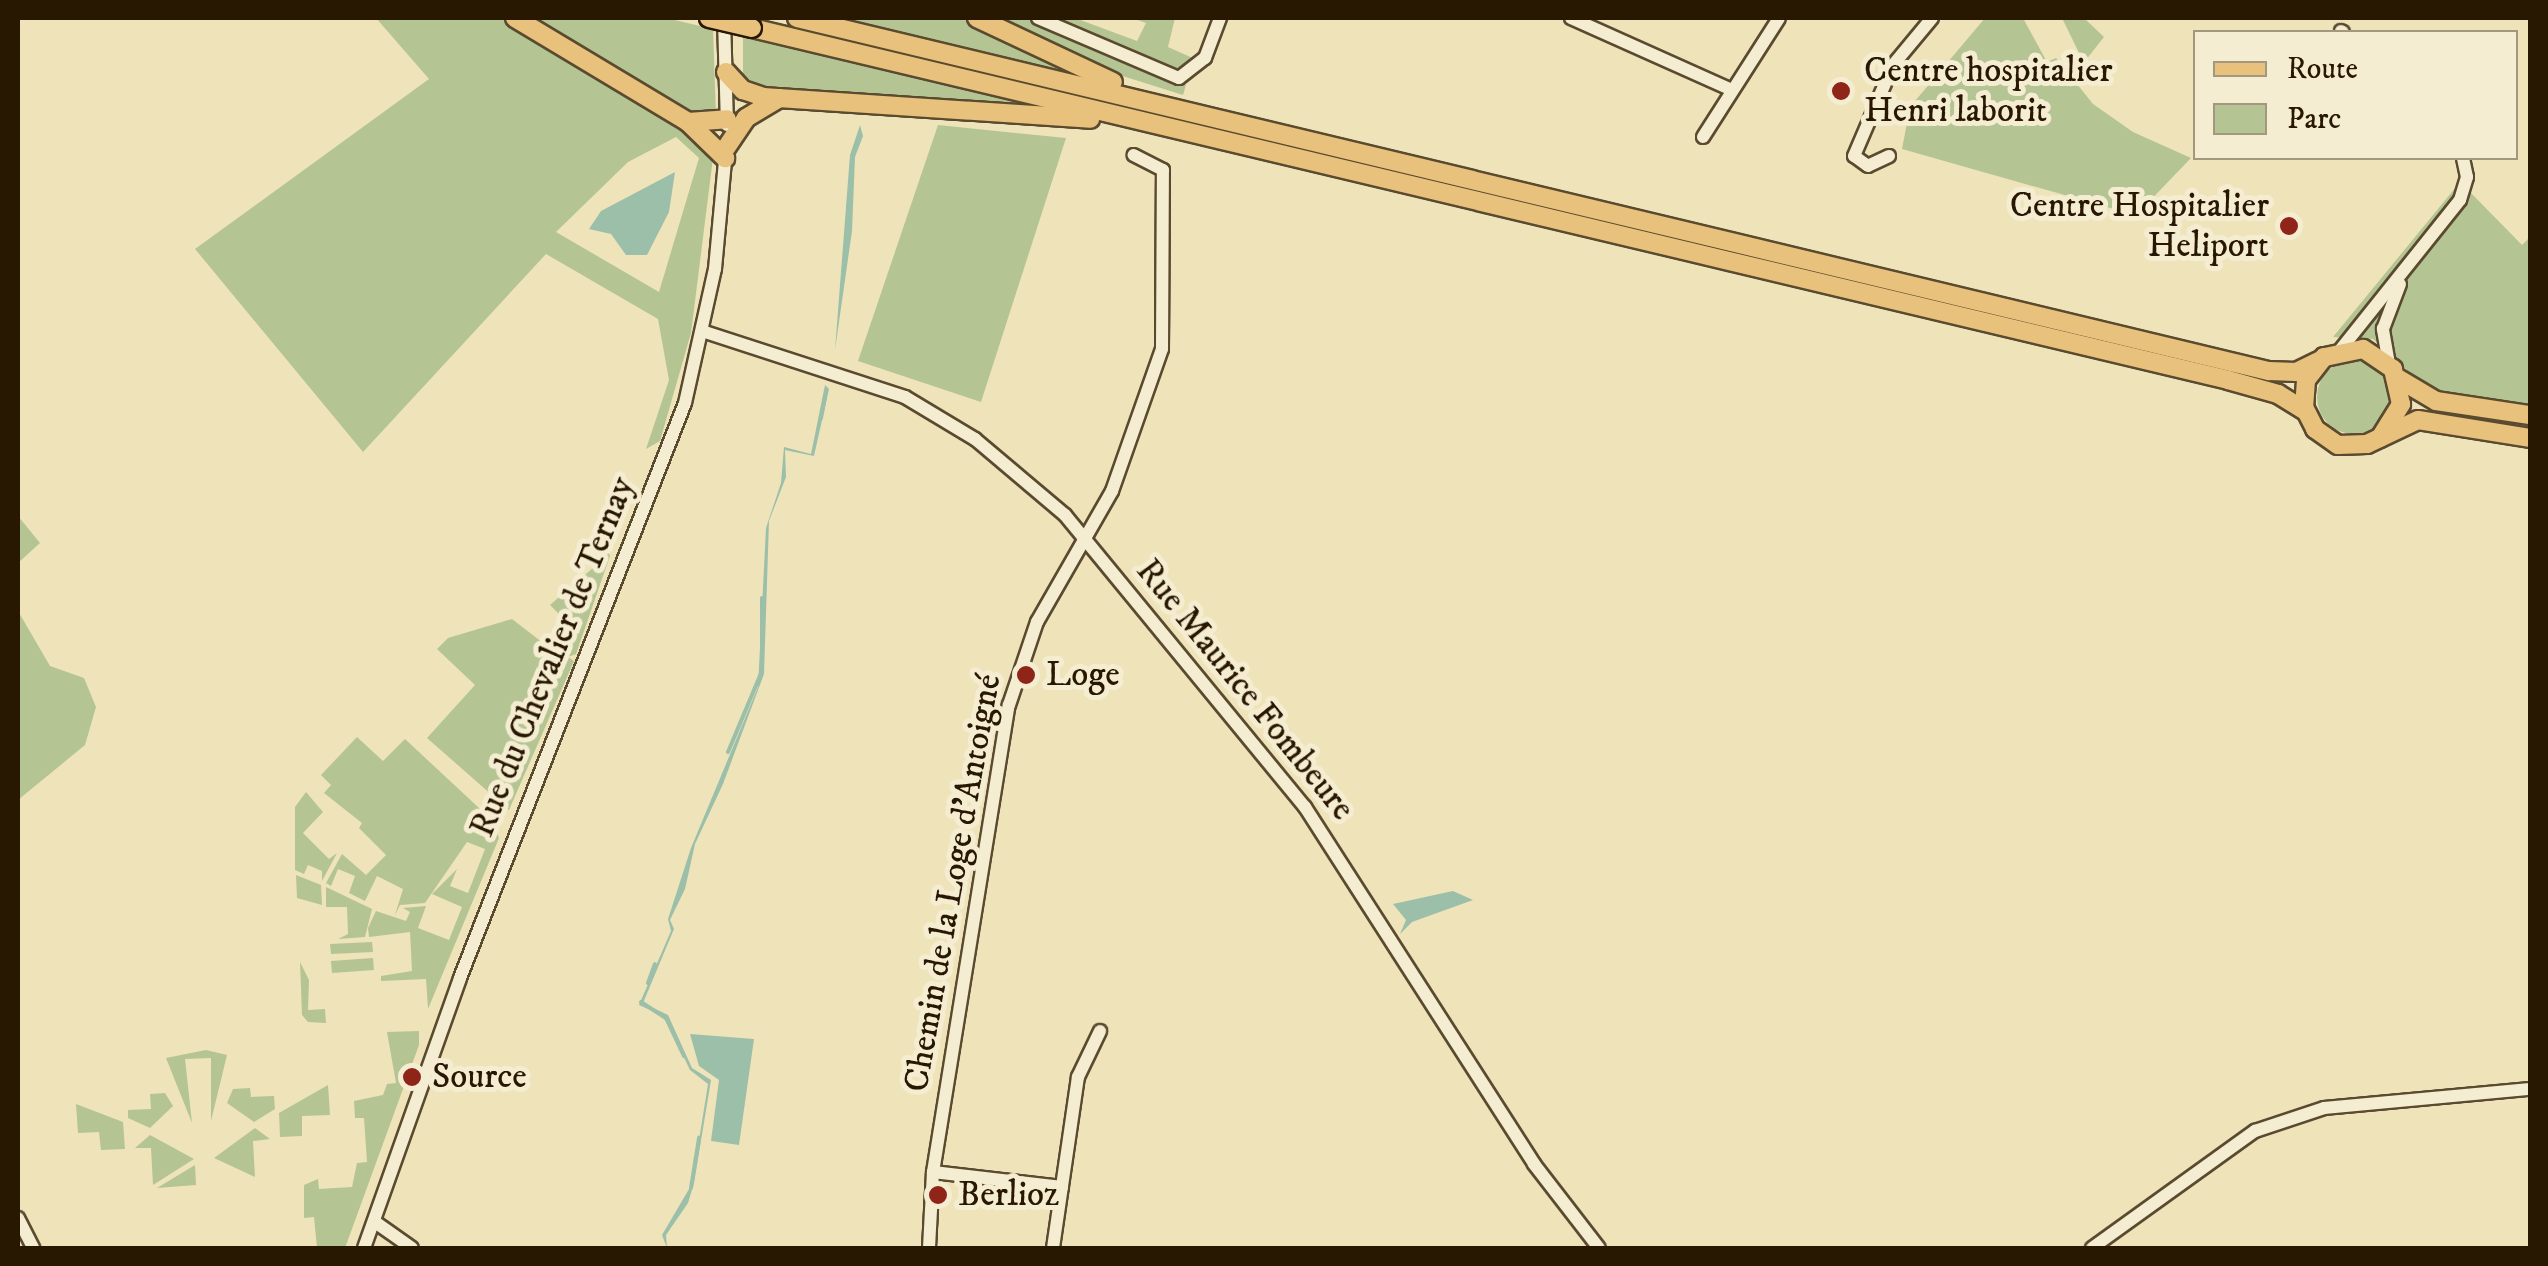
<!DOCTYPE html>
<meta charset="utf-8">
<style>
body{margin:0}
#map{position:relative;width:2548px;height:1266px;overflow:hidden;background:#efe3b9;font-family:"IM FELL DW Pica",serif}
div>[style]{position:absolute}
[style*='--x']{left:calc(var(--x)*1px);top:calc(var(--y)*1px);width:calc(var(--w)*1px);rotate:calc(var(--a)*1deg)}
.green>*{inset:0;background:#b4c593}
.round{border-radius:50%}
.water>*{inset:0;background:#9bbfa9}
.stream>*{height:4px;margin:-2px;padding:0 2px;transform-origin:2px;border-radius:2px;background:#9bbfa9}
.roads{filter:drop-shadow(2px 0 #5a4a2f) drop-shadow(-2px 0 #5a4a2f) drop-shadow(0 2px #5a4a2f) drop-shadow(0 -2px #5a4a2f)}
.minor>*{height:12px;margin:-6px;padding:0 6px;transform-origin:6px;border-radius:6px;background:#f5edd2}
.major>*{height:18px;margin:-9px;padding:0 9px;transform-origin:9px;border-radius:9px;background:#e8c27c}
.bridges{filter:drop-shadow(2px 0 #281701) drop-shadow(-2px 0 #281701) drop-shadow(0 2px #281701) drop-shadow(0 -2px #281701)}
.major-bridge>*{height:18px;margin:-9px;padding:0 9px;transform-origin:9px;border-radius:9px;background:#e8c27c}
.dots>*{width:28px;height:28px;translate:-50% -50%;box-sizing:border-box;border:5px solid #f5edd2;border-radius:50%}
span{translate:-50% -50%;white-space:nowrap;text-align:center;line-height:1.15;-webkit-text-stroke:10px #f5edd2;paint-order:stroke}
.poi-label{font-size:35px;color:#281701}
.left{translate:0 -50%;text-align:left}
.right{translate:-100% -50%;text-align:right}
.street-label{font-size:35px;color:#281701}
.frame{position:absolute;inset:0;border:20px solid #281701;pointer-events:none}
.legend{position:absolute;left:2193px;top:30px;width:325px;height:130px;box-sizing:border-box;background:#f5edd2;border:2px solid #a3977e;margin:0;padding:12px 18px;list-style:none;font-size:30px;color:#281701}
.legend li{display:flex;align-items:center;gap:20px;height:50px}
.legend b{width:50px;border:2px solid #a3977e}
</style>
<div id="map">
<div class="green">
<div style="clip-path:polygon(evenodd,376px 18px,503px 18px,688px 130px,713px 158px,691px 333px,660px 441px,646px 449px,669px 380px,658px 319px,546px 254px,363px 452px,195px 249px,429px 79px,376px 18px,676px 137px,699px 158px,659px 292px,556px 232px,628px 162px,676px 137px)"></div>
<div style="clip-path:polygon(522px 18px,666px 18px,713px 29px,716px 117px,695px 119px)"></div>
<div style="clip-path:polygon(845px 18px,969px 18px,1094px 79px,962px 47px)"></div>
<div style="clip-path:polygon(995px 18px,1025px 18px,1186px 85px,1183px 95px,1110px 72px)"></div>
<div style="clip-path:polygon(1050px 18px,1075px 18px,1137px 41px,1146px 23px,1132px 18px,1175px 18px,1168px 47px,1195px 59px,1171px 71px)"></div>
<div style="clip-path:polygon(1985px 18px,2023px 18px,2047px 62px,2056px 58px,2093px 104px,2133px 132px,2191px 158px,2142px 209px,2128px 213px,1902px 149px,1910px 107px)"></div>
<div style="clip-path:polygon(2062px 18px,2084px 18px,2104px 37px,2078px 70px,2074px 64px,2082px 59px)"></div>
<div style="clip-path:polygon(743px 36px,1064px 110px,767px 92px,743px 75px)"></div>
<div style="clip-path:polygon(938px 125px,1066px 138px,981px 402px,858px 361px)"></div>
<div style="clip-path:polygon(2456px 187px,2470px 192px,2522px 245px,2530px 237px,2530px 406px,2458px 397px,2421px 383px,2373px 339px,2333px 337px)"></div>
<div class="round" style="left:2317px;top:360px;width:74px;height:74px"></div>
<div style="clip-path:polygon(18px 516px,40px 543px,18px 563px)"></div>
<div style="clip-path:polygon(601px 533px,610px 556px,576px 654px,568px 657px,574px 661px,509px 810px,427px 738px,475px 685px,437px 649px,448px 638px,512px 619px,547px 646px,568px 623px,550px 605px,601px 561px,588px 547px)"></div>
<div style="clip-path:polygon(18px 611px,50px 666px,84px 678px,96px 707px,85px 745px,18px 800px)"></div>
<div style="clip-path:polygon(357px 737px,383px 761px,405px 739px,493px 821px,499px 838px,428px 1009px,426px 979px,381px 981px,381px 976px,412px 971px,410px 932px,369px 937px,368px 928px,376px 911px,406px 921px,410px 912px,403px 908px,426px 906px,418px 928px,449px 940px,462px 907px,432px 894px,457px 869px,450px 886px,468px 893px,485px 849px,467px 842px,425px 903px,400px 905px,395px 915px,403px 889px,377px 876px,365px 901px,349px 893px,355px 876px,338px 869px,331px 886px,326px 883px,342px 854px,366px 875px,386px 855px,359px 828px,362px 823px,324px 793px,331px 785px,321px 775px)"></div>
<div style="clip-path:polygon(306px 792px,323px 812px,303px 833px,329px 859px,337px 853px,322px 881px,322px 871px,308px 865px,304px 874px,295px 870px,295px 807px)"></div>
<div style="clip-path:polygon(296px 875px,321px 885px,322px 905px,297px 898px)"></div>
<div style="clip-path:polygon(326px 887px,372px 909px,365px 937px,338px 939px,348px 934px,347px 907px,326px 907px)"></div>
<div style="clip-path:polygon(372px 942px,373px 952px,331px 954px,330px 944px)"></div>
<div style="clip-path:polygon(373px 958px,374px 970px,332px 973px,331px 961px)"></div>
<div style="clip-path:polygon(300px 962px,309px 980px,308px 1010px,325px 1009px,326px 1023px,308px 1022px,302px 1015px)"></div>
<div style="clip-path:polygon(419px 1031px,419px 1045px,345px 1248px,317px 1248px,314px 1217px,304px 1218px,304px 1185px,318px 1179px,319px 1189px,352px 1187px,357px 1163px,367px 1162px,364px 1118px,355px 1118px,354px 1101px,383px 1095px,387px 1084px,396px 1083px,387px 1032px)"></div>
<div style="clip-path:polygon(206px 1050px,227px 1055px,211px 1121px,211px 1058px,185px 1059px,192px 1123px,166px 1058px)"></div>
<div style="clip-path:polygon(328px 1085px,330px 1115px,302px 1116px,302px 1136px,280px 1137px,279px 1113px)"></div>
<div style="clip-path:polygon(250px 1088px,251px 1097px,274px 1096px,275px 1109px,254px 1122px,227px 1103px,233px 1089px)"></div>
<div style="clip-path:polygon(165px 1093px,173px 1106px,150px 1128px,128px 1118px,128px 1110px,151px 1109px,150px 1094px)"></div>
<div style="clip-path:polygon(76px 1104px,123px 1122px,125px 1149px,101px 1150px,99px 1132px,78px 1133px)"></div>
<div style="clip-path:polygon(255px 1128px,270px 1139px,253px 1141px,255px 1177px,214px 1158px)"></div>
<div style="clip-path:polygon(150px 1135px,194px 1159px,153px 1185px,151px 1148px,135px 1148px)"></div>
<div style="clip-path:polygon(195px 1165px,196px 1185px,157px 1188px)"></div>
</div>
<div class="water">
<div style="clip-path:polygon(860px 125px,863px 136px,855px 157px,852px 231px,835px 350px,850px 155px)"></div>
<div style="clip-path:polygon(675px 172px,669px 212px,647px 255px,626px 255px,611px 234px,589px 229px,601px 211px)"></div>
<div style="clip-path:polygon(825px 385px,829px 389px,814px 456px,785px 450px,786px 477px,769px 521px,764px 674px,723px 784px,695px 844px,685px 889px,670px 920px,674px 929px,643px 1003px,668px 1015px,692px 1068px,711px 1080px,694px 1183px,688px 1203px,666px 1235px,667px 1248px,662px 1235px,692px 1184px,708px 1084px,690px 1070px,664px 1016px,639px 1005px,671px 931px,668px 919px,691px 848px,758px 687px,766px 528px,781px 483px,784px 447px,811px 454px)"></div>
<div style="clip-path:polygon(1453px 891px,1473px 900px,1412px 922px,1400px 934px,1406px 920px,1393px 904px)"></div>
<div style="clip-path:polygon(690px 1034px,754px 1039px,739px 1145px,711px 1141px,719px 1080px,699px 1066px)"></div>
</div>
<div class="stream">
<div style="--x:821;--y:418;--w:20;--a:-79"></div>
<div style="--x:728;--y:752;--w:88;--a:-67.2"></div>
<div style="--x:762;--y:671;--w:73;--a:-90"></div>
<div style="--x:648;--y:983;--w:20;--a:-70"></div>
<div style="--x:641;--y:1002;--w:30;--a:33"></div>
<div style="--x:666;--y:1018;--w:42;--a:64.7"></div>
<div style="--x:691;--y:1188;--w:51;--a:-80.9"></div>
</div>
<div class="roads">
<div class="minor">
<div style="--x:724;--y:18;--w:107;--a:88.4"></div>
<div style="--x:1038;--y:18;--w:153;--a:23.1"></div>
<div style="--x:1179;--y:78;--w:33;--a:-38"></div>
<div style="--x:1205;--y:58;--w:43;--a:-69.4"></div>
<div style="--x:1571;--y:18;--w:176;--a:24.1"></div>
<div style="--x:2341;--y:31;--w:2;--a:27"></div>
<div style="--x:1703;--y:137;--w:141;--a:-57.4"></div>
<div style="--x:1889;--y:156;--w:23;--a:155"></div>
<div style="--x:1868;--y:166;--w:17;--a:-144"></div>
<div style="--x:1854;--y:156;--w:99;--a:-66.8"></div>
<div style="--x:1893;--y:65;--w:61;--a:-50.3"></div>
<div style="--x:705;--y:332;--w:210;--a:18"></div>
<div style="--x:905;--y:397;--w:82;--a:31"></div>
<div style="--x:975;--y:439;--w:118;--a:40.2"></div>
<div style="--x:1065;--y:515;--w:378;--a:50.6"></div>
<div style="--x:1305;--y:807;--w:424;--a:57.3"></div>
<div style="--x:1534;--y:1164;--w:106;--a:52.3"></div>
<div style="--x:2341;--y:349;--w:191;--a:-51.4"></div>
<div style="--x:2460;--y:200;--w:24;--a:-73"></div>
<div style="--x:2467;--y:177;--w:19;--a:-102"></div>
<div style="--x:2389;--y:364;--w:36;--a:-100"></div>
<div style="--x:2383;--y:329;--w:48;--a:-69.3"></div>
<div style="--x:933;--y:1172;--w:130;--a:6.6"></div>
<div style="--x:18;--y:1218;--w:34;--a:63"></div>
<div style="--x:375;--y:1222;--w:45;--a:35.1"></div>
<div style="--x:364;--y:1248;--w:287;--a:-70.4"></div>
<div style="--x:460;--y:978;--w:617;--a:-68.63"></div>
<div style="--x:685;--y:403;--w:137;--a:-77.4"></div>
<div style="--x:715;--y:269;--w:120;--a:-84.7"></div>
<div style="--x:929;--y:1248;--w:76;--a:-87"></div>
<div style="--x:933;--y:1172;--w:473;--a:-80.8"></div>
<div style="--x:1009;--y:705;--w:88;--a:-71.4"></div>
<div style="--x:1037;--y:622;--w:151;--a:-60.2"></div>
<div style="--x:1112;--y:491;--w:151;--a:-70.6"></div>
<div style="--x:1162;--y:349;--w:179;--a:-89.7"></div>
<div style="--x:1163;--y:170;--w:33;--a:-153"></div>
<div style="--x:1053;--y:1248;--w:173;--a:-81.7"></div>
<div style="--x:1078;--y:1077;--w:51;--a:-64.4"></div>
<div style="--x:2092;--y:1248;--w:201;--a:-35.7"></div>
<div style="--x:2255;--y:1131;--w:73;--a:-18.4"></div>
<div style="--x:2324;--y:1108;--w:207;--a:-5.3"></div>
</div>
<div class="major">
<div style="--x:515;--y:18;--w:202;--a:31"></div>
<div style="--x:688;--y:122;--w:52;--a:44.2"></div>
<div style="--x:797;--y:18;--w:1514;--a:13.49"></div>
<div style="--x:2269;--y:371;--w:27;--a:2"></div>
<div style="--x:2296;--y:372;--w:25;--a:-26"></div>
<div style="--x:977;--y:18;--w:150;--a:25.2"></div>
<div style="--x:752;--y:28;--w:1517;--a:13.41"></div>
<div style="--x:2228;--y:380;--w:52;--a:15.6"></div>
<div style="--x:2278;--y:394;--w:32;--a:32"></div>
<div style="--x:726;--y:72;--w:25;--a:47"></div>
<div style="--x:743;--y:90;--w:21;--a:19"></div>
<div style="--x:763;--y:97;--w:328;--a:3.8"></div>
<div style="--x:688;--y:122;--w:39;--a:-4"></div>
<div style="--x:726;--y:148;--w:36;--a:-56"></div>
<div style="--x:746;--y:118;--w:39;--a:-31"></div>
<div style="--x:2399;--y:379;--w:43;--a:30.7"></div>
<div style="--x:2436;--y:401;--w:95;--a:8.5"></div>
<div style="--x:2380;--y:438;--w:40;--a:-58"></div>
<div style="--x:2401;--y:404;--w:36;--a:-103"></div>
<div style="--x:2393;--y:369;--w:36;--a:-146"></div>
<div style="--x:2363;--y:349;--w:40;--a:168"></div>
<div style="--x:2324;--y:357;--w:29;--a:128"></div>
<div style="--x:2306;--y:380;--w:27;--a:94"></div>
<div style="--x:2304;--y:407;--w:25;--a:63"></div>
<div style="--x:2315;--y:429;--w:28;--a:35"></div>
<div style="--x:2338;--y:445;--w:29;--a:-2"></div>
<div style="--x:2367;--y:444;--w:56;--a:-25.2"></div>
<div style="--x:2418;--y:420;--w:113;--a:9.1"></div>
</div>
</div>
<div class="bridges">
<div class="major-bridge">
<div style="--x:709;--y:18;--w:44;--a:13.1"></div>
</div>
</div>
<div class="dots">
<div style="left:1841px;top:91px;background:#8f2418"></div>
<div style="left:2289px;top:226px;background:#8f2418"></div>
<div style="left:1026px;top:675px;background:#8f2418"></div>
<div style="left:412px;top:1077px;background:#8f2418"></div>
<div style="left:938px;top:1195px;background:#8f2418"></div>
</div>
<div class="poi-label">
<span class="left" style="left:1864px;top:91px">Centre hospitalier<br>Henri laborit</span>
<span class="right" style="left:2269px;top:226px">Centre Hospitalier<br>Heliport</span>
<span class="left" style="left:1046px;top:675px">Loge</span>
<span class="left" style="left:432px;top:1077px">Source</span>
<span class="left" style="left:958px;top:1195px">Berlioz</span>
</div>
<div class="street-label">
<span style="left:553px;top:657px;rotate:-68deg">Rue du Chevalier de Ternay</span>
<span style="left:1245px;top:690px;rotate:51deg">Rue Maurice Fombeure</span>
<span style="left:953px;top:883px;rotate:-80deg">Chemin de la Loge d'Antoigné</span>
</div>
<div class="frame"></div>
<ul class="legend">
<li><b style="height:12px;background:#e8c27c"></b>Route</li>
<li><b style="height:28px;background:#b4c593"></b>Parc</li>
</ul>
</div>
